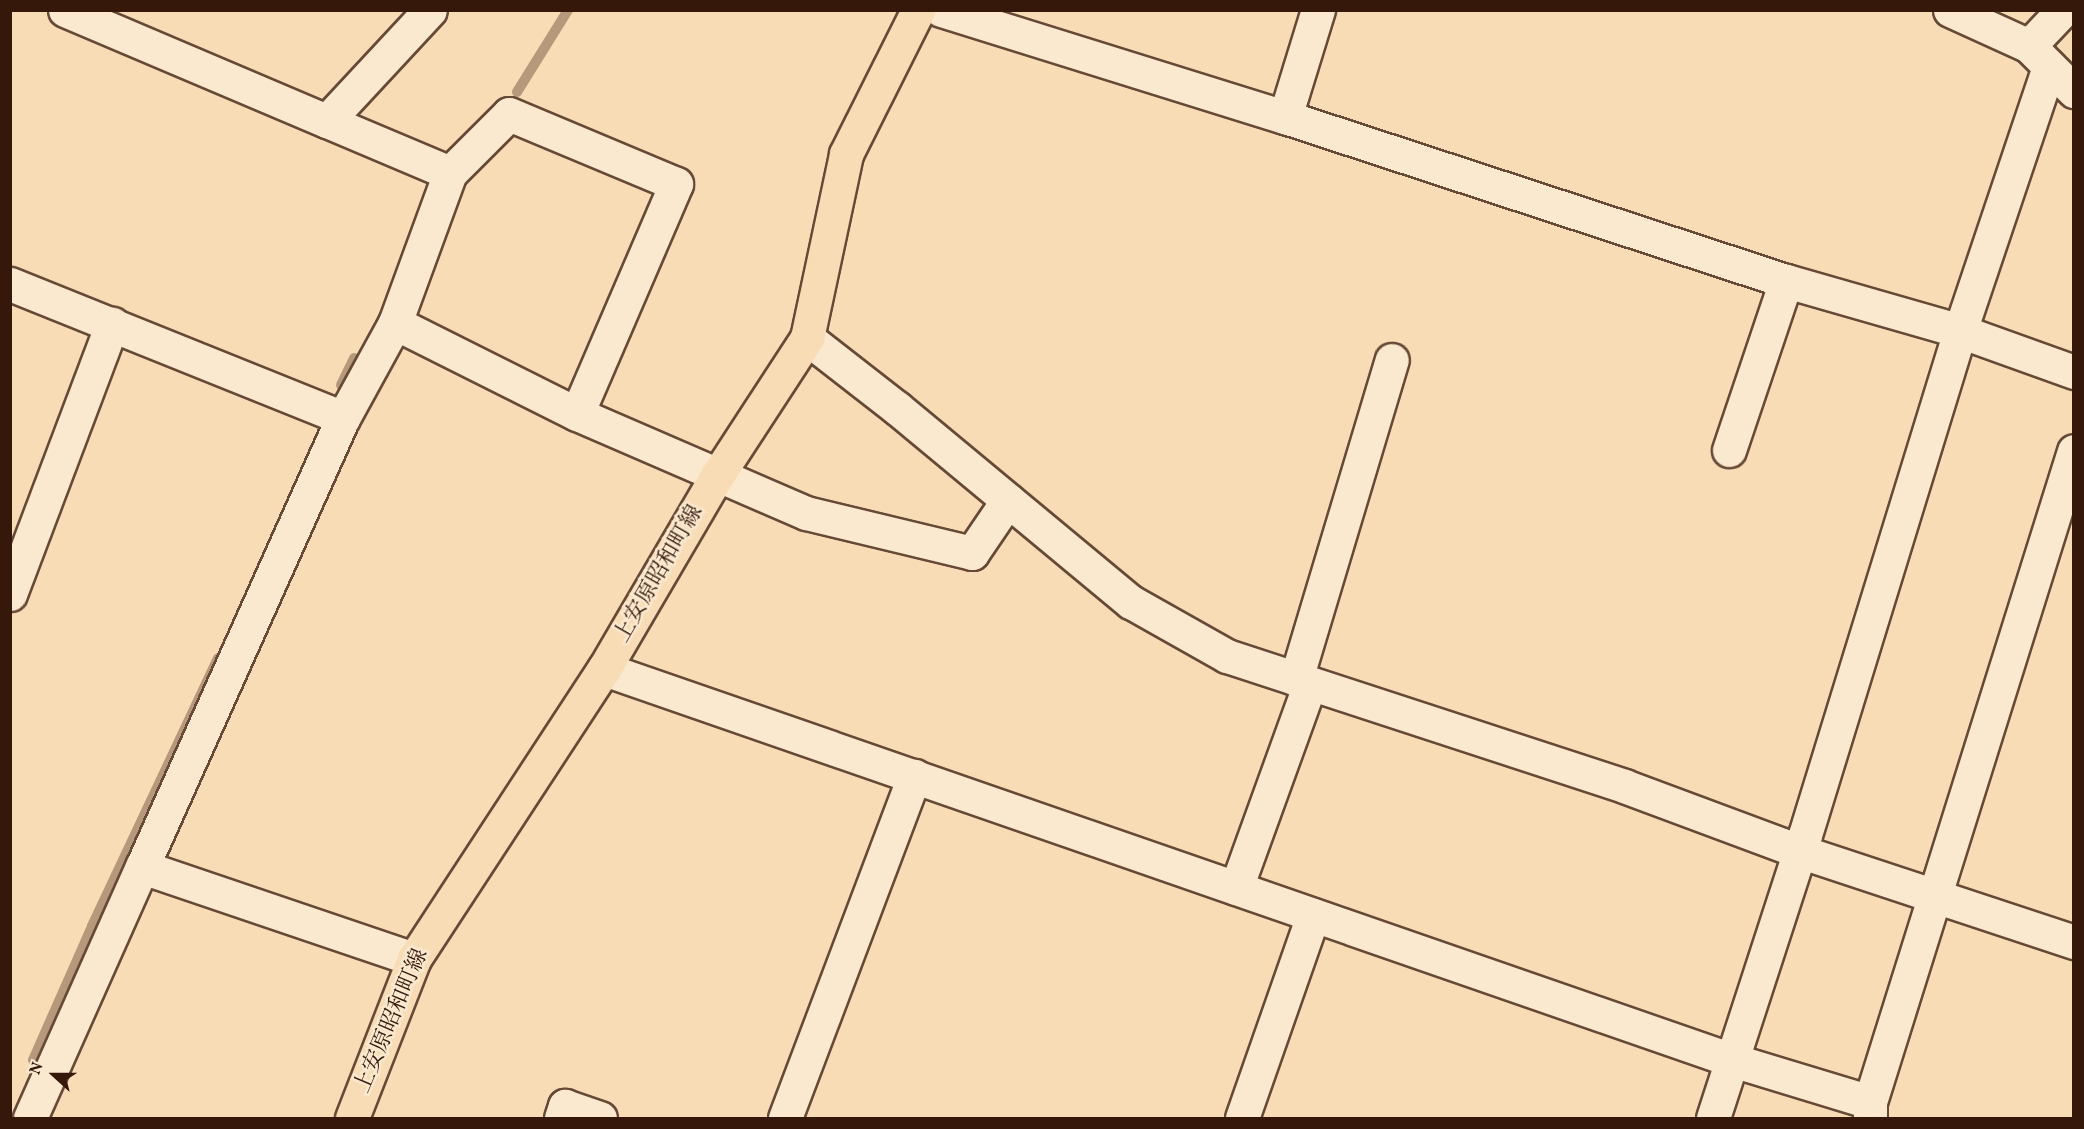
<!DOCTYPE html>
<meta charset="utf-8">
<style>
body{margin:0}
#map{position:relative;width:2084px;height:1129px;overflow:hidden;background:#f8dcb5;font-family:Vollkorn,"Noto Serif JP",serif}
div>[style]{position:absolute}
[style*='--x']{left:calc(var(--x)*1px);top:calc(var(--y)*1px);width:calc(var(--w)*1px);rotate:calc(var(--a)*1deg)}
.stream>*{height:10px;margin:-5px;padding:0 5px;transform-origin:5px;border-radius:5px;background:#b6997b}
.roads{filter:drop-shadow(2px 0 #664936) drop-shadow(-2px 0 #664936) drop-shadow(0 2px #664936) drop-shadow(0 -2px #664936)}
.minor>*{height:33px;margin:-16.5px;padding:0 16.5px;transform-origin:16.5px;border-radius:16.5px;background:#fae8cf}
.major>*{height:33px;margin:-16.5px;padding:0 16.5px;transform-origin:16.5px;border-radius:16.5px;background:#f8dcb5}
span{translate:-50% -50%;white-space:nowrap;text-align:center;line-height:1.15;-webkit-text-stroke:5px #fae8cf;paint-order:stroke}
.street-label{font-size:22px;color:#36180b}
.frame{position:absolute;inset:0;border:12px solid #36180b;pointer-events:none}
.north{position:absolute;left:24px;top:1045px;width:60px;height:60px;-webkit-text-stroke:4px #fae8cf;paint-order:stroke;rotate:291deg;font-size:16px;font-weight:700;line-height:24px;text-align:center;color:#36180b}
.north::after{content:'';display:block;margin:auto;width:21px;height:27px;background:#36180b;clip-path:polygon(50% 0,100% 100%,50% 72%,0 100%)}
</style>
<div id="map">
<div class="stream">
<div style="--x:517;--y:92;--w:97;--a:-58.1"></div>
<div style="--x:341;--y:385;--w:30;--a:-64"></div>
<div style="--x:33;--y:1060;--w:146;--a:-66.2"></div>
<div style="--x:92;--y:926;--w:296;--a:-64.8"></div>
</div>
<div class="roads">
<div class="minor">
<div style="--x:65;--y:10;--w:285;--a:23"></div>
<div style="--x:327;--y:121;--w:151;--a:-47.1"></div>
<div style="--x:941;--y:10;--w:360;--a:17.3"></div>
<div style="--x:1285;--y:117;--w:527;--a:18.13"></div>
<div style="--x:1786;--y:281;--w:181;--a:16"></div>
<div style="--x:1960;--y:331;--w:121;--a:19.8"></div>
<div style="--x:1950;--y:10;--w:87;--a:24.5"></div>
<div style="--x:2029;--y:46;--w:64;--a:45"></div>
<div style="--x:2029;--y:46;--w:50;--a:-46.6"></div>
<div style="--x:1285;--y:117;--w:112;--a:-72.9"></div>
<div style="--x:450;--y:173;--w:83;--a:-45"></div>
<div style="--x:509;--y:114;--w:181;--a:22.7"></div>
<div style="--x:676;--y:184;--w:250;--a:113.3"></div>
<div style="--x:10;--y:284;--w:359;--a:21.9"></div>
<div style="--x:395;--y:323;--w:203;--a:26.6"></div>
<div style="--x:577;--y:414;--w:249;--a:23.4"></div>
<div style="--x:806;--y:513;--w:171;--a:13.5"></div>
<div style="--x:972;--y:553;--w:64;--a:-55.8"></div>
<div style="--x:807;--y:338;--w:114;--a:37.9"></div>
<div style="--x:897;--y:408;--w:304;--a:39.7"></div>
<div style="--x:1131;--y:602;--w:110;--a:29.4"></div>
<div style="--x:1227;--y:656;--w:418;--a:18.1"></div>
<div style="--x:1624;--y:786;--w:187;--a:20.4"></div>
<div style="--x:1799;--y:851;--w:290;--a:18.3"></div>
<div style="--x:1729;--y:450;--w:178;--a:-71.4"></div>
<div style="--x:10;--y:594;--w:289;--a:-69.3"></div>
<div style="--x:604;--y:669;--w:1194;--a:19.12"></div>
<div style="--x:1732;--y:1060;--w:144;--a:16.9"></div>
<div style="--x:1870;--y:1102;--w:16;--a:90"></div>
<div style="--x:1296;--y:679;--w:333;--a:-73.3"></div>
<div style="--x:142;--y:867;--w:492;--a:-65.9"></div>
<div style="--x:343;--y:418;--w:108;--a:-61.3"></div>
<div style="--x:395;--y:323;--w:160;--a:-69.9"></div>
<div style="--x:450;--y:173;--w:134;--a:-157.1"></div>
<div style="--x:1236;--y:888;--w:217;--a:-70.1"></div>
<div style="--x:1870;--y:1102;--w:682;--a:-72.6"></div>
<div style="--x:30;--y:1118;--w:275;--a:-66"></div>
<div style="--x:142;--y:867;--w:287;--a:18.7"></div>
<div style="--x:561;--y:1118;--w:13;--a:-72"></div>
<div style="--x:565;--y:1106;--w:37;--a:19"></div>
<div style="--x:785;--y:1118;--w:366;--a:-69.3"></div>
<div style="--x:1242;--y:1118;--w:215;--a:-70.7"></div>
<div style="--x:1713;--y:1118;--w:298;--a:-72"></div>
<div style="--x:1805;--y:835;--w:527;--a:-72.91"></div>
<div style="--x:1960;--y:331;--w:279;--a:-71.4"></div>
</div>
<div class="major">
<div style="--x:352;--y:1118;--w:171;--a:-68.7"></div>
<div style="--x:414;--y:959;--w:347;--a:-56.8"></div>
<div style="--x:604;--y:669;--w:224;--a:-59.7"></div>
<div style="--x:717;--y:476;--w:165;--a:-56.9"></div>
<div style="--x:807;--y:338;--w:188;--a:-78"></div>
<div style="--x:846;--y:154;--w:161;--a:-63.4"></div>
</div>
</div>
<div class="street-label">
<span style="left:659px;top:574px;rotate:-60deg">上安原昭和町線</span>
<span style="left:392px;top:1021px;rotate:-67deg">上安原昭和町線</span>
</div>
<div class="frame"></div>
<div class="north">N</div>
</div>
